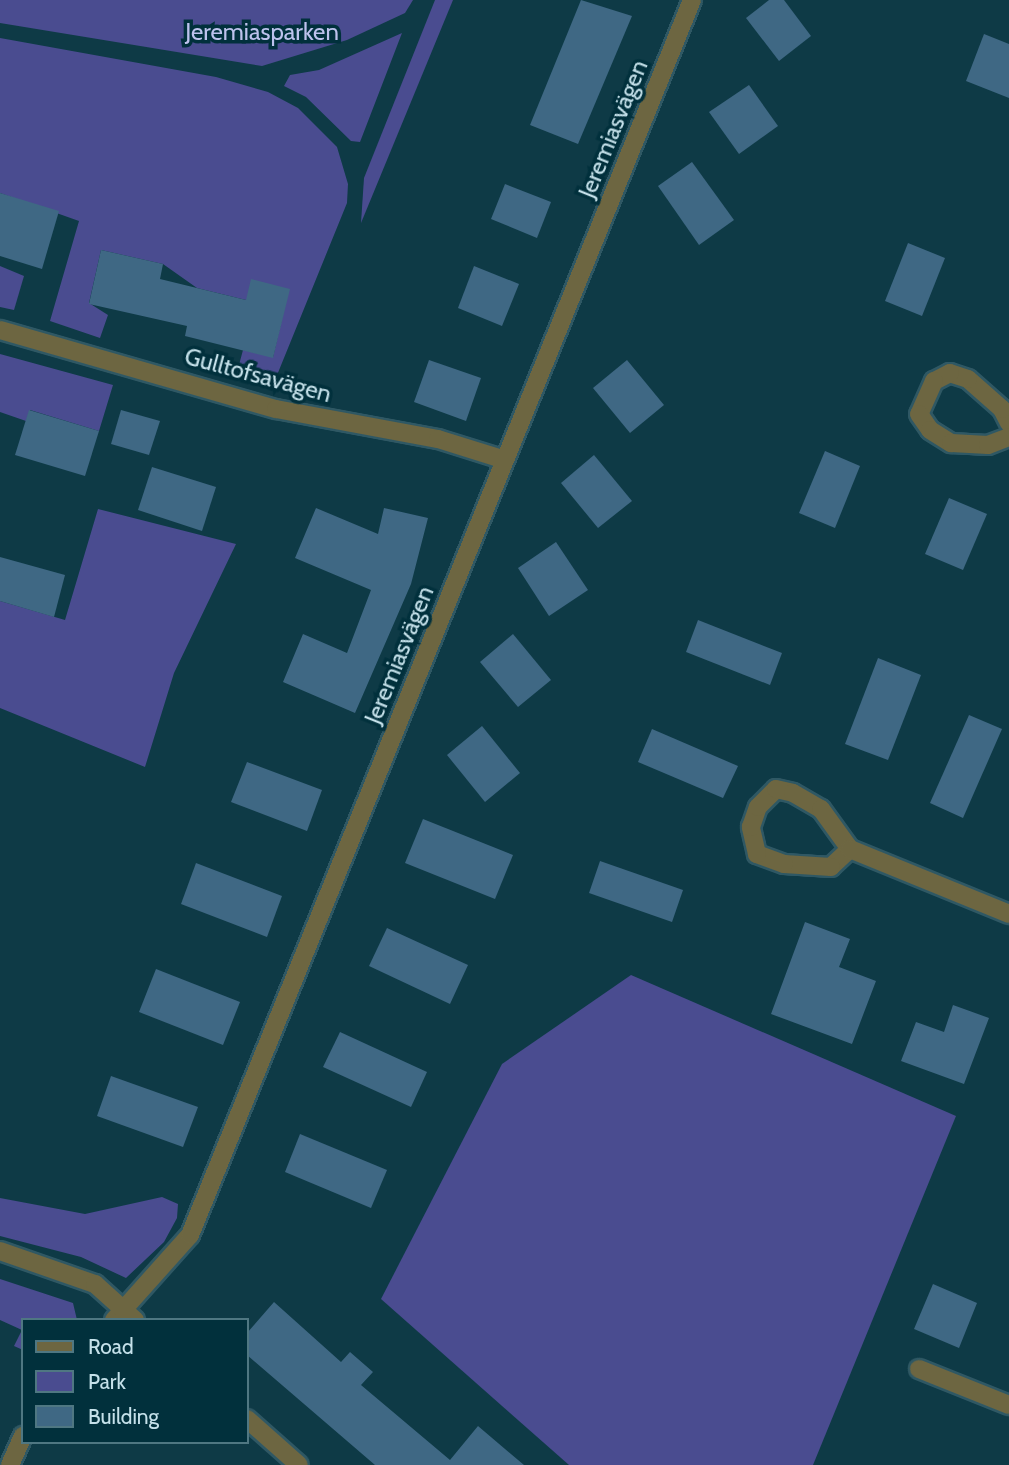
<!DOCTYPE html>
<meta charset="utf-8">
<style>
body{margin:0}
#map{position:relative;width:1009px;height:1465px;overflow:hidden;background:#0e3a46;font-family:Cabin,sans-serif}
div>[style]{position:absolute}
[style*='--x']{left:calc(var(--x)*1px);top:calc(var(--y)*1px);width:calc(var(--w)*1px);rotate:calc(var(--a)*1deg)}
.green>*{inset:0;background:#4a4c90}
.building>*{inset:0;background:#3f6884}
.roads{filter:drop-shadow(2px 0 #2f5864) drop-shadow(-2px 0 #2f5864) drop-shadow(0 2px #2f5864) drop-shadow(0 -2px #2f5864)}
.minor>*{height:18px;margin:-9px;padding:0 9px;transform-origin:9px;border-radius:9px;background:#6d6641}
.tertiary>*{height:18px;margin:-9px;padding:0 9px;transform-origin:9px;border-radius:9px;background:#6d6641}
span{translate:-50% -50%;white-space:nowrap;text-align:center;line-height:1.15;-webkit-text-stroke:7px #01303c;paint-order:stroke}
.park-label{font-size:24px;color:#bdc2ed}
.street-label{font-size:24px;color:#c5e1ea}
.legend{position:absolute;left:21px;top:1318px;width:228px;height:126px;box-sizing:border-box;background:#01303c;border:2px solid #4f7782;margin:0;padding:9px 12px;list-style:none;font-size:21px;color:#c5e1ea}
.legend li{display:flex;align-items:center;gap:14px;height:35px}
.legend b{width:35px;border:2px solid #4f7782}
</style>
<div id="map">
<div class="green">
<div style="clip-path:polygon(0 0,413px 0,405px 13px,347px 40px,262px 66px,0 23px)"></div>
<div style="clip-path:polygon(435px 0,453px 0,361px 223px,364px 178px)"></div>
<div style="clip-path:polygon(402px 33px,360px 142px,351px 141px,306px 97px,284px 86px,290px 75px,319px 70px)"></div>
<div style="clip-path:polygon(0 38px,216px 77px,268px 92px,298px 108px,337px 147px,348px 184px,347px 203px,273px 385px,236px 376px,243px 350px,273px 357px,289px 289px,246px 300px,197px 288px,163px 264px,101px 250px,89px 303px,108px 315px,100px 338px,50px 321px,79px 221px,0 193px)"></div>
<div style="clip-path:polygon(0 266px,24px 276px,14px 310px,0 307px)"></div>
<div style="clip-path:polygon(0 354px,113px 385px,99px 431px,30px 410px,26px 421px,0 412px)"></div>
<div style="clip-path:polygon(98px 509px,236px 544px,174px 673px,145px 767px,0 708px,0 601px,65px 620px)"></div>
<div style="clip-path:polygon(631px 975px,956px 1116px,813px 1465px,569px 1465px,381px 1299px,502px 1064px)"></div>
<div style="clip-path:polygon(162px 1197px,178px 1204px,177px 1218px,164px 1242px,126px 1278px,81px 1257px,0 1236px,0 1198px,85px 1214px)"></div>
<div style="clip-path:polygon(0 1279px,73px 1303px,77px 1320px,23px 1320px,23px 1350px,14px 1346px,22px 1330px,0 1320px)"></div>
</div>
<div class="building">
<div style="clip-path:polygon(581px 0,632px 16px,578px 144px,530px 125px)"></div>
<div style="clip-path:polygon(769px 0,784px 0,811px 36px,779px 61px,746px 18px)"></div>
<div style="clip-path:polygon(984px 34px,1009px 44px,1009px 98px,966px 81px)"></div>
<div style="clip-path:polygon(749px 85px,778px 126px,739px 154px,709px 112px)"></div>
<div style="clip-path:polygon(692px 162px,734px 220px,699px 245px,658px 186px)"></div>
<div style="clip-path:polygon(505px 184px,551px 202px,537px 238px,491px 219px)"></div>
<div style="clip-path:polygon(0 193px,59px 211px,42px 269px,0 256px)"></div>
<div style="clip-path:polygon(908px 243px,945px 258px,922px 316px,885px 301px)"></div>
<div style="clip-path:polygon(101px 250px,163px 264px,160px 279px,246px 300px,251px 279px,290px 289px,273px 358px,185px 336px,187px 326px,89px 304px)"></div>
<div style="clip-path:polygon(474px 266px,519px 284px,502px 326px,458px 308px)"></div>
<div style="clip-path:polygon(429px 360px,481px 378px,466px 421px,414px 402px)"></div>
<div style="clip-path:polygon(627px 360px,664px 405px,630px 433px,593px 388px)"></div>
<div style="clip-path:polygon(29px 410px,99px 431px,85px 476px,15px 455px)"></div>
<div style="clip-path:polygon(121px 410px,160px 421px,149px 455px,111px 444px)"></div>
<div style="clip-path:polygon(825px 451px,860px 466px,835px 528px,799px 513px)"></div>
<div style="clip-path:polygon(594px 455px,632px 501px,598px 528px,561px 483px)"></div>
<div style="clip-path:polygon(152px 467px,216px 487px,202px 531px,138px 510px)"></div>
<div style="clip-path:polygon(949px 498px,987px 514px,963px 570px,925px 554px)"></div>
<div style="clip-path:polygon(316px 508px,378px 534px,384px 508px,428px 518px,411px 584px,355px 713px,283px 682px,303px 634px,347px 653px,371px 590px,295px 558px)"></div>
<div style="clip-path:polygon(556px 542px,588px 590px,549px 616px,518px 568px)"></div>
<div style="clip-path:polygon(0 557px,65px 575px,54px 617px,0 601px)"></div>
<div style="clip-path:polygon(698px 620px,782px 653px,770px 685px,686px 652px)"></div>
<div style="clip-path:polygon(513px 634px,551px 680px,518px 707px,480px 662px)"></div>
<div style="clip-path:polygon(878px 658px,921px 675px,888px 760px,845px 744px)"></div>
<div style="clip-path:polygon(969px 715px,1002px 729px,963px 818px,930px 803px)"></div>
<div style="clip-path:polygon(482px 726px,520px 773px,485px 802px,447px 755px)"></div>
<div style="clip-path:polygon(652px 729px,738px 766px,723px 798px,638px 762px)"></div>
<div style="clip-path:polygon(247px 762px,322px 790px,307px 831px,231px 802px)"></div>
<div style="clip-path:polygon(423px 819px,513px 855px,495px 899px,405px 863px)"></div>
<div style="clip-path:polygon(600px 861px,683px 890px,672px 922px,589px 893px)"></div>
<div style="clip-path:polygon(196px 863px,282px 896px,267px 937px,181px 904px)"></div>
<div style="clip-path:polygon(805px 922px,850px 939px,839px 967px,876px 981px,852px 1044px,771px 1014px)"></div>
<div style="clip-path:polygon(387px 928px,468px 965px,450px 1004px,369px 966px)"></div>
<div style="clip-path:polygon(156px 969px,240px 1002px,223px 1045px,139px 1012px)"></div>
<div style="clip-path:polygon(953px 1005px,989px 1018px,964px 1084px,901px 1061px,916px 1022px,944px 1032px)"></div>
<div style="clip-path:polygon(340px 1032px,427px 1072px,411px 1107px,323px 1067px)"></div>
<div style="clip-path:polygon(111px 1076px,198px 1107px,183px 1147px,97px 1116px)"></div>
<div style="clip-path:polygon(300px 1134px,387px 1170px,371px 1208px,285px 1172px)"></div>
<div style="clip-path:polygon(933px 1284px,977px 1303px,959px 1348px,914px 1329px)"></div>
<div style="clip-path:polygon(274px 1302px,341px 1362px,350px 1352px,373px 1372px,361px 1385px,450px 1460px,478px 1426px,524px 1465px,375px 1465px,247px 1355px,247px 1333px)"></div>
</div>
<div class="roads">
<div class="minor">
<div style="--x:0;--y:330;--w:287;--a:16"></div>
<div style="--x:276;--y:409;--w:165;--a:10.5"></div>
<div style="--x:438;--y:439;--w:70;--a:17.4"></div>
<div style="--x:1009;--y:423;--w:16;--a:-117"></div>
<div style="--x:1002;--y:409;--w:45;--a:-138.6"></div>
<div style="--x:968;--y:379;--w:19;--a:-162"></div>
<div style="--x:950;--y:373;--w:18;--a:153"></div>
<div style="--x:934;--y:381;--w:36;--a:114"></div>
<div style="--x:919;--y:414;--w:19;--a:55"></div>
<div style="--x:930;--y:430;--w:25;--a:32"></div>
<div style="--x:951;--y:443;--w:37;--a:3"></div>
<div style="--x:988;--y:445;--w:22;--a:-21"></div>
<div style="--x:850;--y:849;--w:26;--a:137"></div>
<div style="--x:831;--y:867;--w:47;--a:-176.3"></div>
<div style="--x:784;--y:864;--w:29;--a:-160"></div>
<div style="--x:757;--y:854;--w:28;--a:-103"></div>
<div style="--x:751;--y:827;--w:21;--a:-71"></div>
<div style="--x:758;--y:807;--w:25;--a:-45"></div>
<div style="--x:776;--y:789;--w:17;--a:13"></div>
<div style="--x:793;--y:793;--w:32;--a:30"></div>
<div style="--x:821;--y:809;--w:49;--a:54.1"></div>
<div style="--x:850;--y:849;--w:172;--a:22.2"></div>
<div style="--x:114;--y:1320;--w:114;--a:-48.2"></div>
<div style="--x:190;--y:1235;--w:1333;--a:-67.88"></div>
<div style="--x:919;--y:1369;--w:97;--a:21.8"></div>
<div style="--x:10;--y:1465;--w:32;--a:-66"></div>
</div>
<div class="tertiary">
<div style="--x:0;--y:1251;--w:101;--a:19.2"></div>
<div style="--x:95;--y:1284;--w:54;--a:42"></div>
<div style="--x:247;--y:1419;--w:69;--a:41.5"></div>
</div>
</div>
<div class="park-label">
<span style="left:262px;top:32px">Jeremiasparken</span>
</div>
<div class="street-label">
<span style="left:613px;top:129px;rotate:-68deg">Jeremiasvägen</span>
<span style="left:258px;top:375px;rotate:15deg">Gulltofsavägen</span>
<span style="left:399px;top:655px;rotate:-68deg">Jeremiasvägen</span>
</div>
<ul class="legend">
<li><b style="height:9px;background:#6d6641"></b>Road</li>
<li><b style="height:19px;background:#4a4c90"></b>Park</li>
<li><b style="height:19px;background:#3f6884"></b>Building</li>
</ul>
</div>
